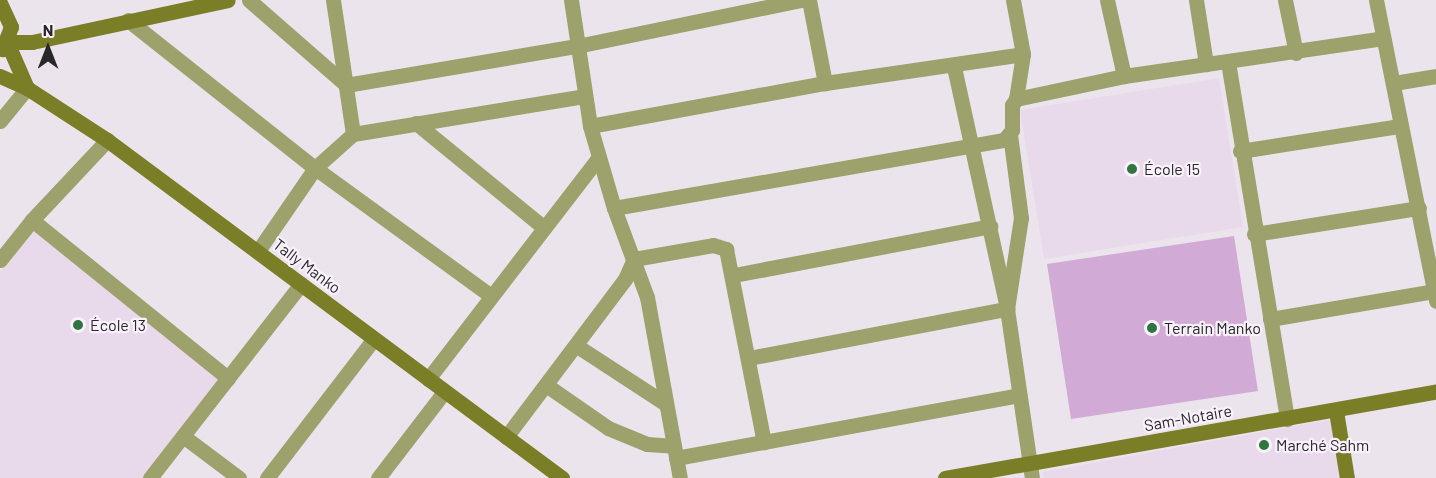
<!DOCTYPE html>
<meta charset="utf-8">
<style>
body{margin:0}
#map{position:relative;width:1436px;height:478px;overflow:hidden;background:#ece4ed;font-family:Barlow,sans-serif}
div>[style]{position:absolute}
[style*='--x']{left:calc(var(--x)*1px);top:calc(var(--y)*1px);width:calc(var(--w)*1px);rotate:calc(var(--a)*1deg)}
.built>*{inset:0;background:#e8daea}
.green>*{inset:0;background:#d1abd6}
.street>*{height:15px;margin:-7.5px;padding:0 7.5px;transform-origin:7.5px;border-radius:7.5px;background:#9da16c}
.secondary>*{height:15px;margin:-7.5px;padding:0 7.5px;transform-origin:7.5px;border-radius:7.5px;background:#7a7e26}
.dots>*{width:16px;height:16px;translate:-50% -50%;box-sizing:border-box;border:3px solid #f9f1fb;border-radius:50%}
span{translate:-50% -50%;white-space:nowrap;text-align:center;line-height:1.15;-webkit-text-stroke:4.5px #f9f1fb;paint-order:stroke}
.poi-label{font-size:16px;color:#2a272a}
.left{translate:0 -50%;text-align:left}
.street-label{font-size:16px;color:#2a272a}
.north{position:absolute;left:18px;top:18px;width:60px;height:60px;-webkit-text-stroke:4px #f9f1fb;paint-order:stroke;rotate:0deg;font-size:16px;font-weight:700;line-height:24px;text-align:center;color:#2a272a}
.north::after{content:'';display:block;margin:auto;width:21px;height:27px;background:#2a272a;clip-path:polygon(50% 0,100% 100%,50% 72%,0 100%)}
</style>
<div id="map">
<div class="built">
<div style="clip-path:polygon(1219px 78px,1243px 227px,1044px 259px,1020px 110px)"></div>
<div style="clip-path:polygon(34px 228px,223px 379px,146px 478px,0 478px,0 272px)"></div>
<div style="clip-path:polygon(1334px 419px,1344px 478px,1044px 478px,1042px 472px)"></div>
</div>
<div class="green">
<div style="clip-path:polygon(1234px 236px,1258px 391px,1071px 419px,1047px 264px)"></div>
</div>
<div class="street">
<div style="--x:249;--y:0;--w:129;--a:41.2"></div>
<div style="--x:346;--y:85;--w:234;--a:-9.6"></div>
<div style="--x:577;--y:46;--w:229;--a:-11.6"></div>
<div style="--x:333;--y:0;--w:135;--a:81.5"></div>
<div style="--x:571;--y:0;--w:127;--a:81.4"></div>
<div style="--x:590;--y:126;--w:85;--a:73.7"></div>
<div style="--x:614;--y:208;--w:95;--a:69.7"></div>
<div style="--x:647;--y:297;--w:184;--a:79.7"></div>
<div style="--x:809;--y:0;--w:85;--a:79.1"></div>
<div style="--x:1013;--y:0;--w:55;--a:79.5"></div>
<div style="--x:1023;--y:54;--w:46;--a:98.8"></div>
<div style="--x:1107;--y:0;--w:78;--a:77.4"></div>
<div style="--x:1196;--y:0;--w:65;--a:81.1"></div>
<div style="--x:1285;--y:0;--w:54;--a:78.3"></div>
<div style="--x:1376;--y:0;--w:307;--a:78.7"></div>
<div style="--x:128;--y:20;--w:238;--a:38.4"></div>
<div style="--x:315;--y:168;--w:216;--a:36"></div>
<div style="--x:1228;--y:62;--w:362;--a:80.6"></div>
<div style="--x:954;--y:67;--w:248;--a:77.6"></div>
<div style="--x:1007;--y:309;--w:171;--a:81.6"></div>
<div style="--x:1394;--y:83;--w:43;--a:-9.5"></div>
<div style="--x:0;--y:121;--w:43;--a:-50.7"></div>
<div style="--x:416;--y:123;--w:164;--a:39.3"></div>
<div style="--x:590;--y:126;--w:239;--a:-10.4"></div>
<div style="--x:825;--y:83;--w:200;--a:-8.3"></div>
<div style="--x:1240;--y:151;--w:162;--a:-8.9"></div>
<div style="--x:614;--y:208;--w:396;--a:-9.9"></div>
<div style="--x:1004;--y:140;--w:13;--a:-51"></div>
<div style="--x:1012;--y:130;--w:25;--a:-90"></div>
<div style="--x:1012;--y:105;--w:7;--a:-56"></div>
<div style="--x:1016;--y:99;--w:110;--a:-12"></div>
<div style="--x:1124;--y:76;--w:262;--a:-8.3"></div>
<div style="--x:32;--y:220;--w:252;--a:38.9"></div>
<div style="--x:1254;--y:234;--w:167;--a:-9"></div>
<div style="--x:258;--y:251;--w:101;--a:-55.5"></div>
<div style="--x:315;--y:168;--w:51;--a:-41.8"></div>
<div style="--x:353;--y:134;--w:234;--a:-9.3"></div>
<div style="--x:634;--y:259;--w:80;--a:-10"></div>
<div style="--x:713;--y:245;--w:14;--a:17"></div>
<div style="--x:726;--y:249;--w:197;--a:78.9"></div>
<div style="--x:0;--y:260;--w:51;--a:-51.3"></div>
<div style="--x:32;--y:220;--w:110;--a:-46.8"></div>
<div style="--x:734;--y:275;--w:261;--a:-10.8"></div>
<div style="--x:1270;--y:319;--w:166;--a:-9.7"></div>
<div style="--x:577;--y:346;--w:106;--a:33.1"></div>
<div style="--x:749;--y:358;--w:263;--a:-10.8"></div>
<div style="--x:1007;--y:309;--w:92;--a:-81.3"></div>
<div style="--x:1021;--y:218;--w:85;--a:-97.5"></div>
<div style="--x:428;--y:379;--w:279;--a:-52.4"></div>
<div style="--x:546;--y:385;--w:75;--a:34.7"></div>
<div style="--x:608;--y:428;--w:42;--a:22.3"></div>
<div style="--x:647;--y:444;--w:27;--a:4"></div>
<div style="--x:183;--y:436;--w:70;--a:36.9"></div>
<div style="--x:506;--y:437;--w:198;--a:-53"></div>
<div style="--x:625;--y:279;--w:22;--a:-66"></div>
<div style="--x:676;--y:458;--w:349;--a:-10.4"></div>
<div style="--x:150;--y:478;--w:246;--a:-52.1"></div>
<div style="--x:267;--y:478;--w:174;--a:-52.5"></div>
<div style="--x:378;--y:478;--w:108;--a:-52.5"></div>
</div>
<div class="secondary">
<div style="--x:0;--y:3;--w:26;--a:65"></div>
<div style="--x:11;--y:27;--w:24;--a:112"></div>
<div style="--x:0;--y:76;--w:30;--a:24"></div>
<div style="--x:27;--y:88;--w:95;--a:33"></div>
<div style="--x:107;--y:140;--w:567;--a:36.61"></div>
<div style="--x:27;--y:88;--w:50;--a:-113.5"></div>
<div style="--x:7;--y:42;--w:25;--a:0"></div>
<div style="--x:32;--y:42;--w:200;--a:-12.1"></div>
<div style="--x:1336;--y:411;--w:68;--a:80.7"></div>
<div style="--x:945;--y:478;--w:499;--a:-10"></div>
</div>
<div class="dots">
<div style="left:1132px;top:169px;background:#30743f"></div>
<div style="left:78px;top:325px;background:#30743f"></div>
<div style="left:1152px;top:328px;background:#30743f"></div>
<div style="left:1264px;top:445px;background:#30743f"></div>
</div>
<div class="poi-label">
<span class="left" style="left:1144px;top:169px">École 15</span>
<span class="left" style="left:90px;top:325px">École 13</span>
<span class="left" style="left:1164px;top:328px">Terrain Manko</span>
<span class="left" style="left:1276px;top:445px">Marché Sahm</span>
</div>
<div class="street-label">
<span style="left:307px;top:266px;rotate:37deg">Tally Manko</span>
<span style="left:1188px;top:418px;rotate:-10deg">Sam-Notaire</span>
</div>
<div class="north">N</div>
</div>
